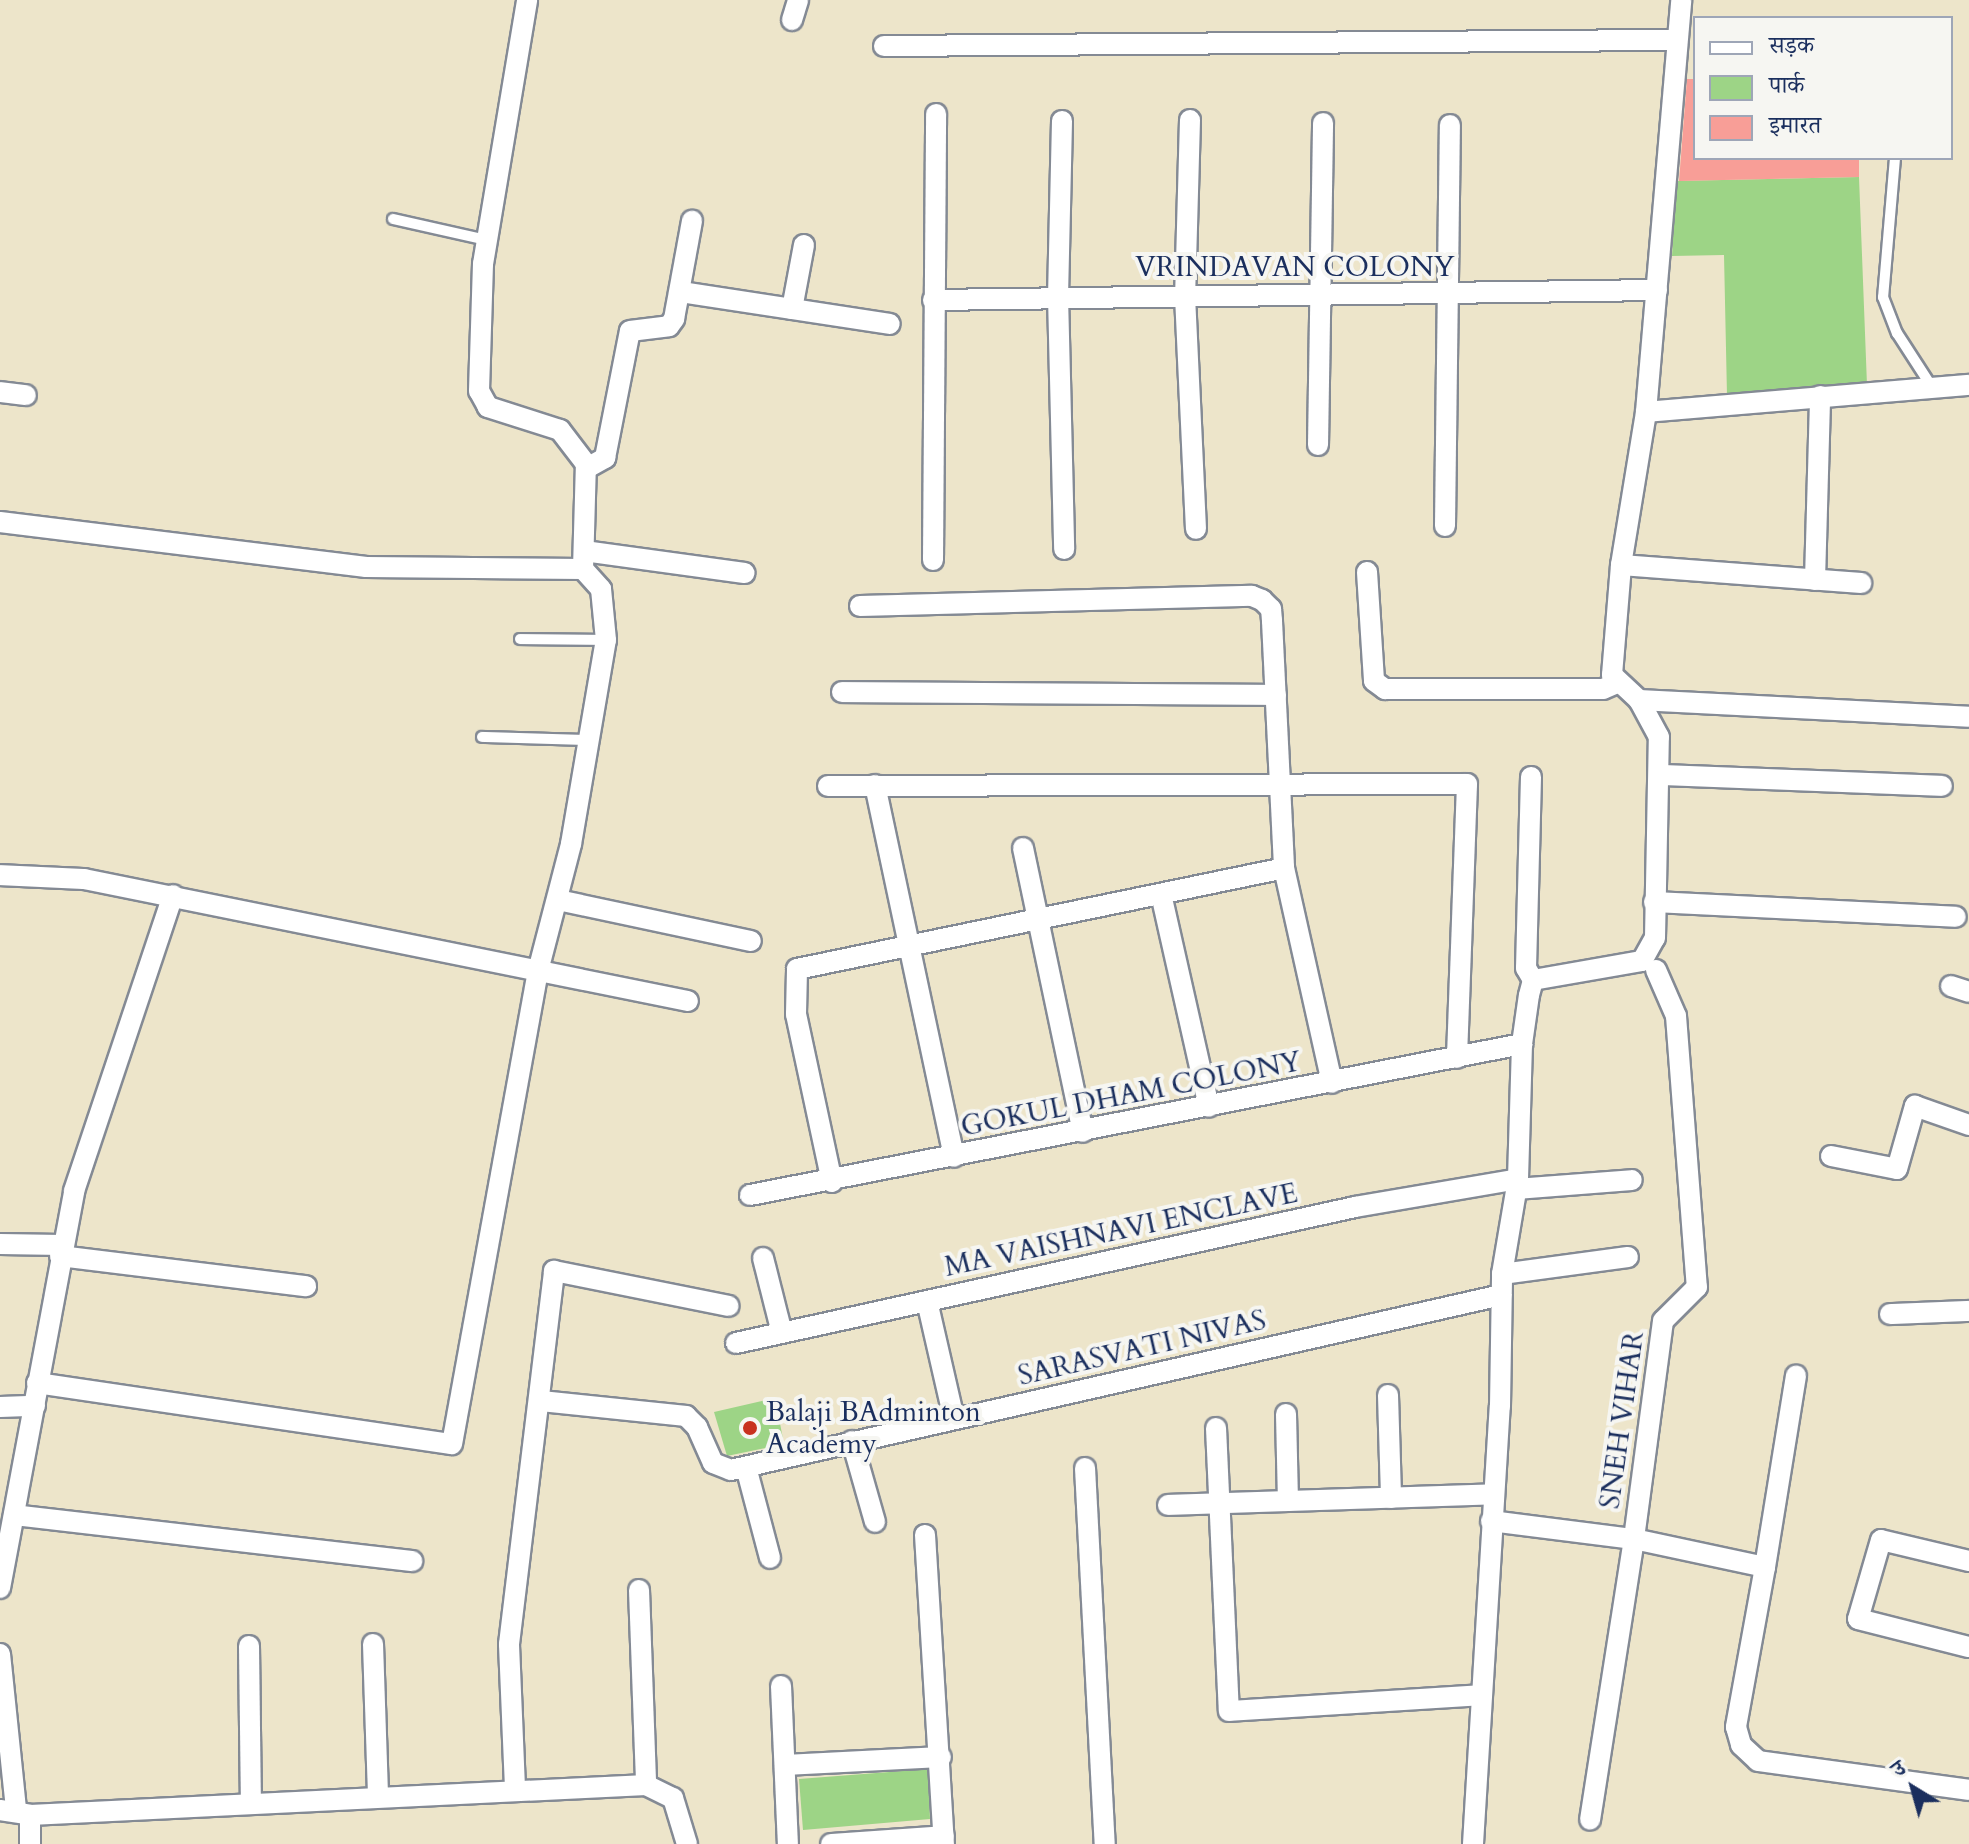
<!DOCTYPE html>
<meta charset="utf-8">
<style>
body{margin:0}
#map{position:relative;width:1969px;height:1844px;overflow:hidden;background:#ede5ca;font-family:Cardo,"Noto Serif Devanagari",serif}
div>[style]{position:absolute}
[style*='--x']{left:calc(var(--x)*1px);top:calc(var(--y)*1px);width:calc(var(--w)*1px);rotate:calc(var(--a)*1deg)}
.green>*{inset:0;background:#9dd486}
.building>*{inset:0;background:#f89e97}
.roads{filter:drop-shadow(2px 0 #848a94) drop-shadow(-2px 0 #848a94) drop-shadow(0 2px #848a94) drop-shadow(0 -2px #848a94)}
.lane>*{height:10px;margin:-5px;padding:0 5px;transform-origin:5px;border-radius:5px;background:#fff}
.street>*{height:20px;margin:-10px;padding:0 10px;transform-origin:10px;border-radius:10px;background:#fff}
.dots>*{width:22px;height:22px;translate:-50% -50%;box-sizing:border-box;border:4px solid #f6f6f2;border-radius:50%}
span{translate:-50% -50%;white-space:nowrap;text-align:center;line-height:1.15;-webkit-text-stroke:8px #f6f6f2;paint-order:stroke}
.street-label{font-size:28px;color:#1b2f5e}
.poi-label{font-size:28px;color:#1b2f5e}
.left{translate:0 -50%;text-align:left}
.legend{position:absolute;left:1693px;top:16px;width:260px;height:144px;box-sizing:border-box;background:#f6f6f2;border:2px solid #9ea6b7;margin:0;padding:10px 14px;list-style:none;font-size:24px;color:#1b2f5e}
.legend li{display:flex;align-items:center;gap:16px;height:40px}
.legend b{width:40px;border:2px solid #9ea6b7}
.north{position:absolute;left:1873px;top:1748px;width:80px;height:80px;-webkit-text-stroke:6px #f6f6f2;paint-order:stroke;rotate:323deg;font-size:22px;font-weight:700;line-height:32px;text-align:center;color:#1b2f5e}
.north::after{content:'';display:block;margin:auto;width:28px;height:36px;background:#1b2f5e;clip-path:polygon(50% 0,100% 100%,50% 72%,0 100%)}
</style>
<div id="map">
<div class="green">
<div style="clip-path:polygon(1859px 177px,1867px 385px,1727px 396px,1724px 255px,1672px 256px,1676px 181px)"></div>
<div style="clip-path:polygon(775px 1398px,784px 1444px,727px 1456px,714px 1412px)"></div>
<div style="clip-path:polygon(928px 1769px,930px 1819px,803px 1830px,799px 1779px)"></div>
</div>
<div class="building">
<div style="clip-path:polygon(1687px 79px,1695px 79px,1695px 158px,1859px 158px,1859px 177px,1679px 181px)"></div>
</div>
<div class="roads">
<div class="lane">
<div style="--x:1895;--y:158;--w:140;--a:94.9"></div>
<div style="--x:1883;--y:297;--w:39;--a:69"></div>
<div style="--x:1897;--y:333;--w:64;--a:57.1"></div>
<div style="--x:393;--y:219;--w:96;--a:12.6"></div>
<div style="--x:520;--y:639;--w:86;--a:0.7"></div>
<div style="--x:482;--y:737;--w:107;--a:1.6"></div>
</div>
<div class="street">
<div style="--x:792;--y:20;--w:21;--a:-73"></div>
<div style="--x:884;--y:46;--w:790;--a:-0.44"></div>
<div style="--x:1190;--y:120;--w:176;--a:91.6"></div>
<div style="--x:1185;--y:296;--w:233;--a:87.3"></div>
<div style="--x:1062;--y:121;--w:175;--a:91.3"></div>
<div style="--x:1058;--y:296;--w:253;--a:88.6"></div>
<div style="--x:681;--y:292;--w:211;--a:8.7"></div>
<div style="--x:933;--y:300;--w:724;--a:-0.79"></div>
<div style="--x:792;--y:309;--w:65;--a:-79.4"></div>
<div style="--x:0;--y:392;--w:26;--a:7"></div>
<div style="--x:1646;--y:412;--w:324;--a:-4.8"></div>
<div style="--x:1318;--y:445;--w:322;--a:-89.1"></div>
<div style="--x:587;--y:468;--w:21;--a:-29"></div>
<div style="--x:605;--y:458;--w:129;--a:-78.9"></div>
<div style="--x:630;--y:331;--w:39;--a:-7"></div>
<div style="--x:669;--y:326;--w:9;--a:-54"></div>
<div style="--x:674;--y:319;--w:100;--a:-79.6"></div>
<div style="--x:0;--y:522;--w:369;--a:7"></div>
<div style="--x:366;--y:567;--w:217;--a:0.5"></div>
<div style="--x:1445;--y:526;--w:401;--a:-89.3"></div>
<div style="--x:584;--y:551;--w:162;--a:7.8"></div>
<div style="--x:933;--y:560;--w:446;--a:-89.6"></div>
<div style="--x:1621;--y:565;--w:241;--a:4.3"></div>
<div style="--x:1367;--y:572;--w:109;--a:86.3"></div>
<div style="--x:1374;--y:681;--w:14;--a:36"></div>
<div style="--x:1385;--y:689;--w:218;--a:0"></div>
<div style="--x:1603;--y:689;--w:15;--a:-23"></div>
<div style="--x:1815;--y:580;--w:184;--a:-88.4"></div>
<div style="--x:860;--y:606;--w:392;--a:-1.5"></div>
<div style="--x:1252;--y:596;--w:11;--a:22"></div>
<div style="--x:1262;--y:600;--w:13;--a:45"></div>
<div style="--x:1271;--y:609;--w:12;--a:85"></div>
<div style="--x:1272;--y:621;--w:247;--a:87.2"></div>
<div style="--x:1284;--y:868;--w:220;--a:77.4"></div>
<div style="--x:842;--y:692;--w:434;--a:0.4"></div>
<div style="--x:1639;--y:700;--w:330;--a:2.9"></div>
<div style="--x:1660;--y:775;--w:282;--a:2.2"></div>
<div style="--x:1531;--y:777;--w:191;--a:91.5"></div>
<div style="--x:1526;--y:968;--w:14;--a:60"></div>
<div style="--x:875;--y:785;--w:380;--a:78"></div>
<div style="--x:828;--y:786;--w:639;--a:-0.18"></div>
<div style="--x:1467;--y:784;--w:274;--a:92.1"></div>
<div style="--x:1023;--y:848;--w:290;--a:78.1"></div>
<div style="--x:0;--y:875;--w:84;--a:2.7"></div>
<div style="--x:84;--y:879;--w:616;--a:11.42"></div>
<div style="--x:1161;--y:894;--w:218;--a:77.3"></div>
<div style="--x:558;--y:900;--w:197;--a:12"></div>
<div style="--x:1654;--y:902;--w:302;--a:2.8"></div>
<div style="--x:1656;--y:970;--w:50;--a:66.5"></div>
<div style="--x:1676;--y:1016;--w:272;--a:85.6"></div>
<div style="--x:1697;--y:1287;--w:48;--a:135"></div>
<div style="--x:1663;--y:1321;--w:220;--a:97.6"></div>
<div style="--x:1634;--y:1539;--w:134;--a:12.1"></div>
<div style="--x:1765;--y:1567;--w:163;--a:100.3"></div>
<div style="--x:1736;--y:1727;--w:19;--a:74"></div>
<div style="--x:1741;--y:1745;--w:23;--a:43"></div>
<div style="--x:1758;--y:1761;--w:213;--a:7.8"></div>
<div style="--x:1951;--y:986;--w:19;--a:18"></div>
<div style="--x:1831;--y:1156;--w:67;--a:11.1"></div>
<div style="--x:1897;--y:1169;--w:66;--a:-74.1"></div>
<div style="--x:1915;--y:1106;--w:57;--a:19.4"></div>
<div style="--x:832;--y:1182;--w:172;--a:-102.1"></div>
<div style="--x:796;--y:1014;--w:45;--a:-88.7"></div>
<div style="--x:797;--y:969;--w:497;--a:-11.7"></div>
<div style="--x:1516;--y:1189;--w:116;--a:-4.4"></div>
<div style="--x:750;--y:1195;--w:787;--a:-11.07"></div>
<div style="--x:0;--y:1244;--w:62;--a:0.9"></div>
<div style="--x:60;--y:1256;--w:248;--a:7"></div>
<div style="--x:763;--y:1258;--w:77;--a:75.8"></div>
<div style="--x:1502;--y:1274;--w:127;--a:-7.7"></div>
<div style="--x:927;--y:1301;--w:121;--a:77.1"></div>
<div style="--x:1890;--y:1314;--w:79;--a:-2.2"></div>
<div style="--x:736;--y:1343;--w:634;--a:-12.39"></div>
<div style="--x:1355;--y:1207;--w:165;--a:-9.7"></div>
<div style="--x:37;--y:1383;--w:419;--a:8.4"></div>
<div style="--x:452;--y:1444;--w:485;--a:-79.7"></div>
<div style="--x:539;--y:967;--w:127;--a:-75.4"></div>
<div style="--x:571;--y:844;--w:207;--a:-80.3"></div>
<div style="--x:606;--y:640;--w:51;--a:-95.6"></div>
<div style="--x:601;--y:589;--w:27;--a:-132"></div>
<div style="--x:583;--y:569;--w:105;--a:-88.4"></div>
<div style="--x:586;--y:464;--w:43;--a:-127.4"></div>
<div style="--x:560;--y:430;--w:76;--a:-162.3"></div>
<div style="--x:488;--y:407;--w:18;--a:-119"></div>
<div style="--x:479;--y:391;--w:127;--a:-88.2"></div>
<div style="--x:483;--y:264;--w:268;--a:-80.5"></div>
<div style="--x:1388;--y:1395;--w:103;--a:88.3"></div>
<div style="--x:541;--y:1401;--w:146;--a:5.9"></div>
<div style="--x:686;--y:1416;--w:16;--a:45"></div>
<div style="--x:697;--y:1427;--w:39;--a:66"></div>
<div style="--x:713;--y:1463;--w:19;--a:21"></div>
<div style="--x:731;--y:1470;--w:790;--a:-12.8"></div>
<div style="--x:0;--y:1407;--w:35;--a:-2"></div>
<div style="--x:1286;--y:1414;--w:87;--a:88.7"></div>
<div style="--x:1216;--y:1428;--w:283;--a:87.4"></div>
<div style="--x:1229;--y:1711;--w:253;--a:-3.6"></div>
<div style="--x:852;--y:1441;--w:84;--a:74.1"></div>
<div style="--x:746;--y:1467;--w:94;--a:75.2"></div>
<div style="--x:1085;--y:1468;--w:377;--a:87"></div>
<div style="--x:1168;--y:1505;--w:325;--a:-1.9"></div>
<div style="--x:14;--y:1515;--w:401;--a:6.6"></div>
<div style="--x:1491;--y:1521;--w:144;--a:7.2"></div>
<div style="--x:1634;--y:1539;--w:284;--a:98.9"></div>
<div style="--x:925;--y:1535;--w:310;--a:86.5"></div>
<div style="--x:1969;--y:1561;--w:90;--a:-166.6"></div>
<div style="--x:1881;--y:1540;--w:82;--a:106.2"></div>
<div style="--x:1858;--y:1619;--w:114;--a:14.2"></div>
<div style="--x:1765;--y:1567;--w:194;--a:-80.8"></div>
<div style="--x:0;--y:1588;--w:404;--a:-79.4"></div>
<div style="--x:74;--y:1191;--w:312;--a:-71.5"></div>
<div style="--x:639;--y:1590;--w:195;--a:87.9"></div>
<div style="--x:373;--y:1644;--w:152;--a:88.1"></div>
<div style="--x:249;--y:1646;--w:155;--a:89.3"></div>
<div style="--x:0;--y:1654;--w:155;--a:84.1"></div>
<div style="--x:781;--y:1686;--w:158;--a:87.5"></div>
<div style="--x:785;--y:1765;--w:156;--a:-2.9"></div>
<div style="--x:515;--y:1788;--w:144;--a:-92.4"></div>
<div style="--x:509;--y:1644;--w:376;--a:-83.1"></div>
<div style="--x:554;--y:1271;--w:178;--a:11.3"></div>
<div style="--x:0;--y:1810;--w:30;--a:9"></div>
<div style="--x:30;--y:1815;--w:617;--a:-2.79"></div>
<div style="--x:646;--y:1785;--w:30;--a:26"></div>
<div style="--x:673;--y:1798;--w:48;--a:73.1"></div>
<div style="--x:30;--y:1844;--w:29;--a:-90"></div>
<div style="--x:831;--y:1844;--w:113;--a:-4"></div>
<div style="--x:1473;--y:1844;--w:439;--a:-86.5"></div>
<div style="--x:1500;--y:1406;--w:132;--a:-89.1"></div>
<div style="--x:1502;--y:1274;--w:96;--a:-80.4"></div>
<div style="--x:1518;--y:1179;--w:135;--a:-88.3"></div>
<div style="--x:1522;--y:1044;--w:49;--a:-81.9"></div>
<div style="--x:1529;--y:995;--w:16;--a:-75"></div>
<div style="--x:1533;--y:980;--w:111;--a:-9.9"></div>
<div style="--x:1642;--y:961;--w:26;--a:-61"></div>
<div style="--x:1655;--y:938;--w:201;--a:-88.9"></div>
<div style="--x:1659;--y:737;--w:42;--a:-118.4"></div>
<div style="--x:1639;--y:700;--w:37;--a:-137"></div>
<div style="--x:1612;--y:675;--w:110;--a:-85.3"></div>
<div style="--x:1621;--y:565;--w:155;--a:-80.7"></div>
<div style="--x:1646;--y:412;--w:413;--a:-85.1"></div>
</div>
</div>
<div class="dots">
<div style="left:750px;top:1428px;background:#c8321e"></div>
</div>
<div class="street-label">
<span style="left:1295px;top:267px">VRINDAVAN COLONY</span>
<span style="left:1131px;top:1094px;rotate:-11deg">GOKUL DHAM COLONY</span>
<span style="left:1121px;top:1230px;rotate:-12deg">MA VAISHNAVI ENCLAVE</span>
<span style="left:1142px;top:1348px;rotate:-13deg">SARASVATI NIVAS</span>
<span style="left:1622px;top:1420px;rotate:-82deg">SNEH VIHAR</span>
</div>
<div class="poi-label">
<span class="left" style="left:766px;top:1428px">Balaji BAdminton<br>Academy</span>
</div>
<ul class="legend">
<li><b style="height:10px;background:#fff"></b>सड़क</li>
<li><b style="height:22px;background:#9dd486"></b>पार्क</li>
<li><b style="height:22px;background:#f89e97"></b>इमारत</li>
</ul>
<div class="north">उ</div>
</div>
